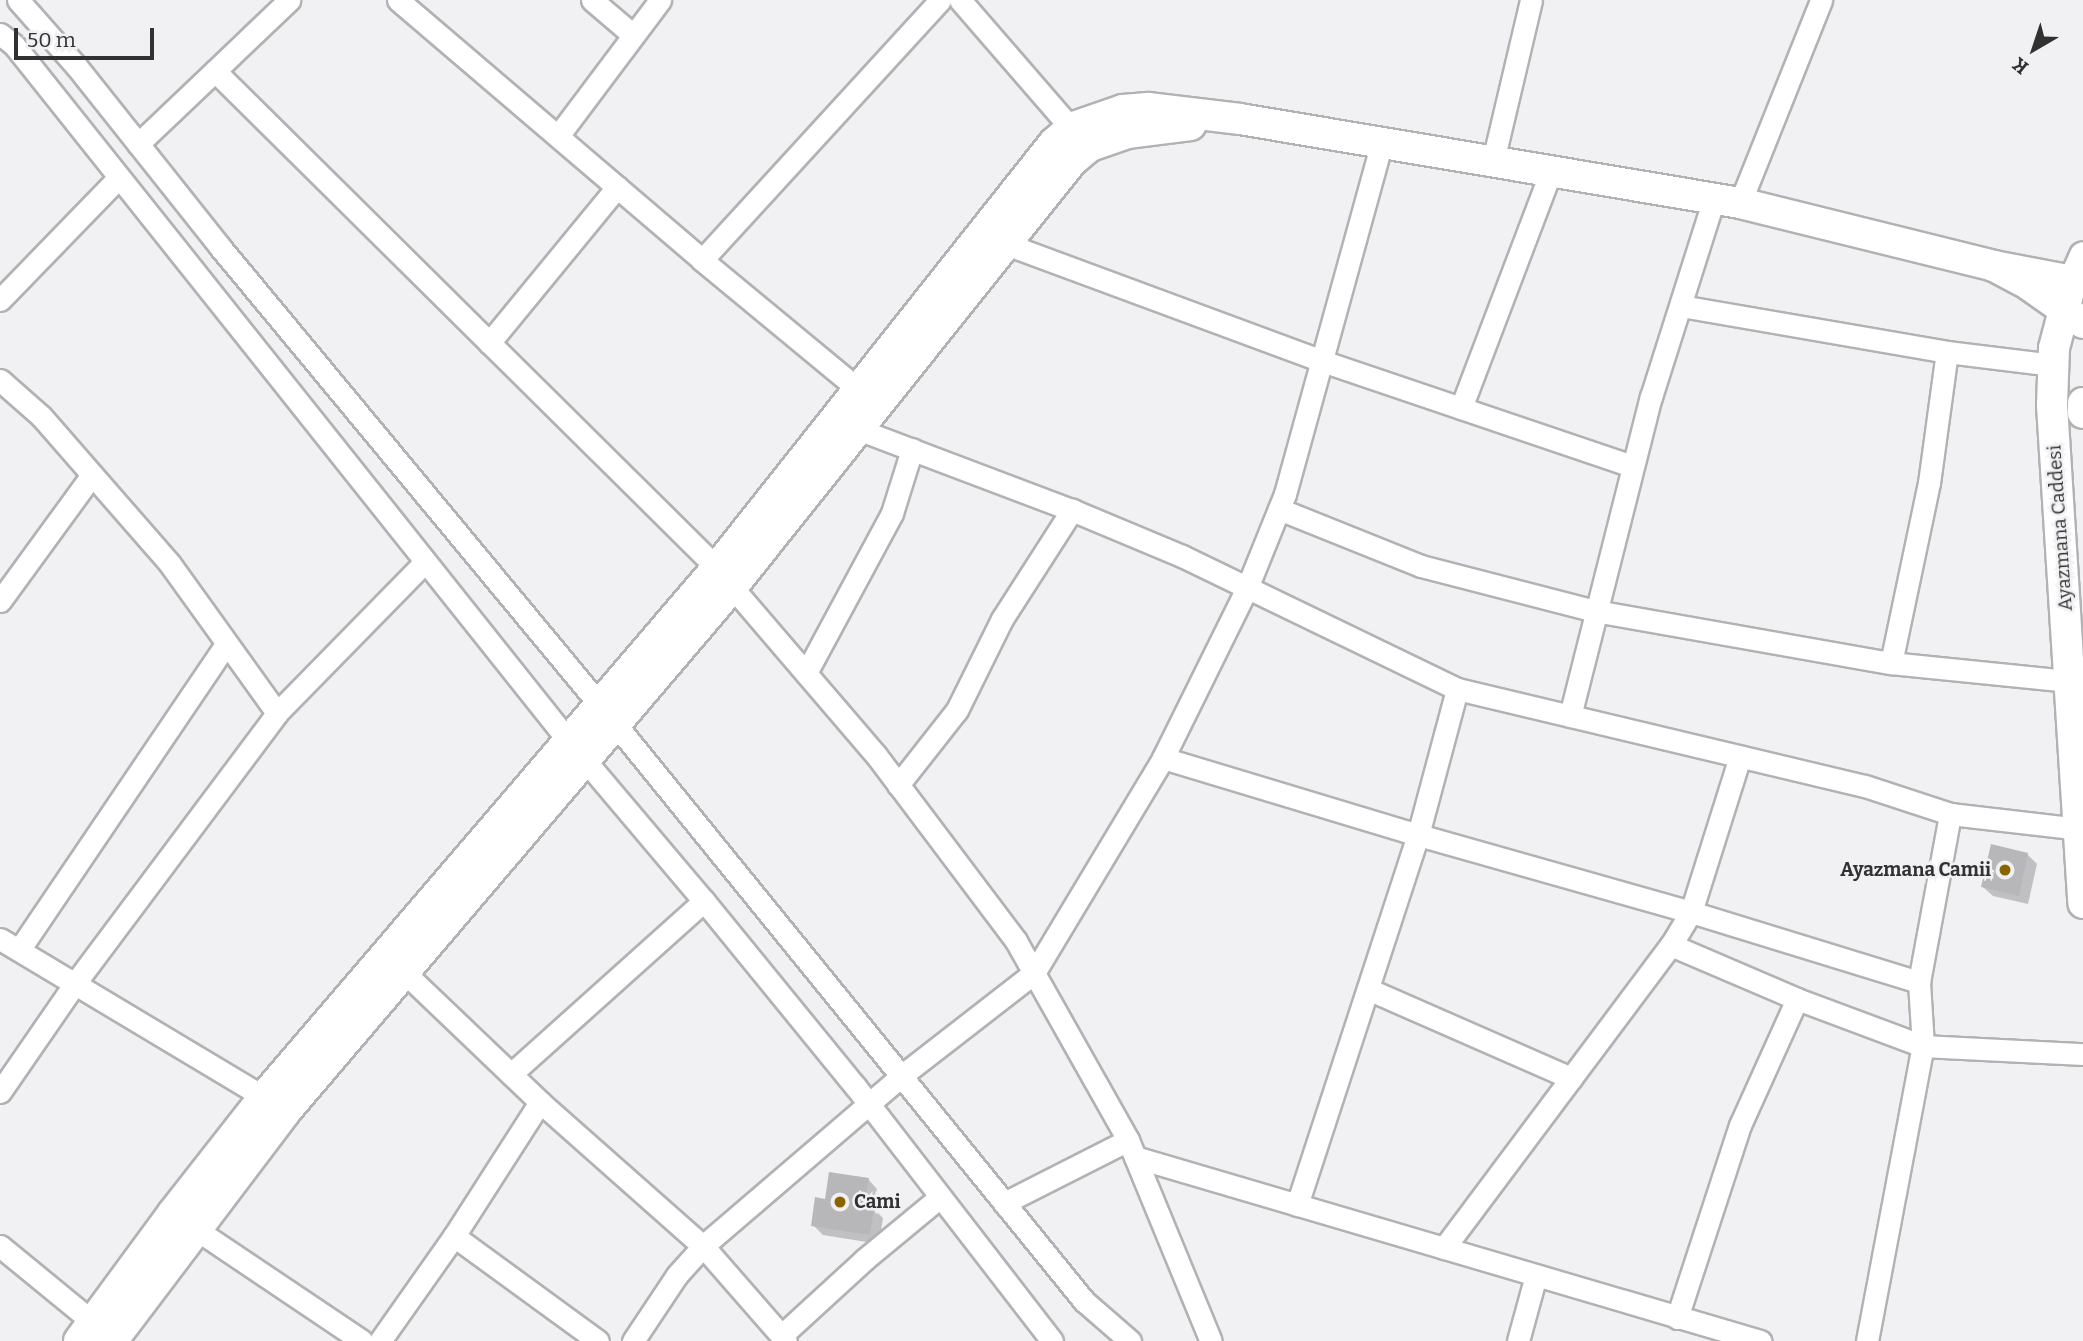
<!DOCTYPE html>
<style>
body{margin:0}
#map{position:relative;width:2083px;height:1341px;overflow:hidden;background:#f1f1f4;font-family:Bitter,serif}
div>[style]{position:absolute}
[style*='--x']{left:calc(var(--x)*1px);top:calc(var(--y)*1px);width:calc(var(--w)*1px);rotate:calc(var(--a)*1deg)}
.shadow>*{inset:0;background:#0003}
.building>*{inset:0;background:#b7b7ba}
.roads{filter:drop-shadow(2px 0 #b2b2b5) drop-shadow(-2px 0 #b2b2b5) drop-shadow(0 2px #b2b2b5) drop-shadow(0 -2px #b2b2b5)}
.minor>*{height:21px;margin:-10.5px;padding:0 10.5px;transform-origin:10.5px;border-radius:10.5px;background:#fff}
.tertiary>*{height:26px;margin:-13px;padding:0 13px;transform-origin:13px;border-radius:13px;background:#fff}
.secondary>*{height:30px;margin:-15px;padding:0 15px;transform-origin:15px;border-radius:15px;background:#fff}
.dots>*{width:19px;height:19px;translate:-50% -50%;box-sizing:border-box;border:4px solid #f1f1f4;border-radius:50%}
span{translate:-50% -50%;white-space:nowrap;text-align:center;line-height:1.15;-webkit-text-stroke:5px #f1f1f4;paint-order:stroke}
.street-label{font-size:19px;color:#313132}
.poi-label{font-size:19px;color:#313132;font-weight:700}
.right{translate:-100% -50%;text-align:right}
.left{translate:0 -50%;text-align:left}
.north{position:absolute;left:1999px;top:14px;width:70px;height:70px;-webkit-text-stroke:5px #f1f1f4;paint-order:stroke;rotate:219deg;font-size:19px;font-weight:700;line-height:28px;text-align:center;color:#313132}
.north::after{content:'';display:block;margin:auto;width:24px;height:32px;background:#313132;clip-path:polygon(50% 0,100% 100%,50% 72%,0 100%)}
.scale{position:absolute;left:14px;top:28px;width:140px;height:32px;box-sizing:border-box;border:4px solid #313132;border-top:0;padding-left:9px;font-size:21px;line-height:24px;white-space:nowrap;color:#313132;-webkit-text-stroke:5px #f1f1f4;paint-order:stroke}
</style>
<div id="map">
<div class="shadow">
<div style="clip-path:polygon(2027px 854px,2037px 864px,2028px 904px,1993px 896px,1983px 887px)"></div>
<div style="clip-path:polygon(868px 1179px,877px 1189px,874px 1209px,883px 1218px,879px 1244px,823px 1235px,813px 1225px,827px 1201px)"></div>
</div>
<div class="building">
<div style="clip-path:polygon(1991px 844px,2028px 853px,2019px 896px,1981px 887px)"></div>
<div style="clip-path:polygon(829px 1172px,869px 1178px,864px 1205px,874px 1207px,870px 1235px,811px 1226px,815px 1197px,825px 1199px)"></div>
</div>
<div class="roads">
<div class="minor">
<div style="--x:18;--y:0;--w:89;--a:48.6"></div>
<div style="--x:77;--y:67;--w:230;--a:51.5"></div>
<div style="--x:220;--y:247;--w:594;--a:50.33"></div>
<div style="--x:599;--y:704;--w:769;--a:50.91"></div>
<div style="--x:1084;--y:1301;--w:61;--a:41"></div>
<div style="--x:398;--y:0;--w:400;--a:40.5"></div>
<div style="--x:702;--y:260;--w:202;--a:39.6"></div>
<div style="--x:592;--y:0;--w:54;--a:40.5"></div>
<div style="--x:960;--y:0;--w:169;--a:49.1"></div>
<div style="--x:0;--y:34;--w:18;--a:38"></div>
<div style="--x:14;--y:45;--w:887;--a:51.45"></div>
<div style="--x:567;--y:739;--w:212;--a:49.8"></div>
<div style="--x:704;--y:901;--w:239;--a:50.8"></div>
<div style="--x:855;--y:1086;--w:322;--a:52.3"></div>
<div style="--x:215;--y:71;--w:706;--a:44.71"></div>
<div style="--x:558;--y:136;--w:170;--a:-53.1"></div>
<div style="--x:138;--y:144;--w:209;--a:-43.6"></div>
<div style="--x:1493;--y:161;--w:165;--a:-76.7"></div>
<div style="--x:1740;--y:203;--w:219;--a:-68.2"></div>
<div style="--x:1006;--y:244;--w:337;--a:20.3"></div>
<div style="--x:1322;--y:361;--w:327;--a:18.7"></div>
<div style="--x:702;--y:260;--w:352;--a:-47.5"></div>
<div style="--x:0;--y:300;--w:171;--a:-45.9"></div>
<div style="--x:1681;--y:306;--w:270;--a:9.8"></div>
<div style="--x:1947;--y:352;--w:107;--a:7"></div>
<div style="--x:489;--y:343;--w:202;--a:-50.6"></div>
<div style="--x:0;--y:380;--w:55;--a:41.3"></div>
<div style="--x:41;--y:416;--w:196;--a:48.9"></div>
<div style="--x:170;--y:564;--w:183;--a:54.3"></div>
<div style="--x:1461;--y:408;--w:254;--a:-69.2"></div>
<div style="--x:860;--y:430;--w:227;--a:20.7"></div>
<div style="--x:1072;--y:510;--w:119;--a:22.7"></div>
<div style="--x:1182;--y:556;--w:305;--a:25.8"></div>
<div style="--x:1457;--y:689;--w:419;--a:13.4"></div>
<div style="--x:1865;--y:786;--w:89;--a:18.2"></div>
<div style="--x:1279;--y:509;--w:153;--a:21.9"></div>
<div style="--x:1421;--y:566;--w:180;--a:14.5"></div>
<div style="--x:1595;--y:611;--w:301;--a:10"></div>
<div style="--x:1891;--y:663;--w:179;--a:5.8"></div>
<div style="--x:732;--y:587;--w:221;--a:49.4"></div>
<div style="--x:876;--y:755;--w:233;--a:53"></div>
<div style="--x:1016;--y:941;--w:228;--a:60.6"></div>
<div style="--x:1128;--y:1140;--w:217;--a:67.6"></div>
<div style="--x:0;--y:601;--w:155;--a:-53.9"></div>
<div style="--x:1891;--y:663;--w:184;--a:-78.1"></div>
<div style="--x:1929;--y:483;--w:132;--a:-82.2"></div>
<div style="--x:806;--y:673;--w:182;--a:-61.7"></div>
<div style="--x:892;--y:513;--w:67;--a:-72.6"></div>
<div style="--x:1570;--y:716;--w:329;--a:-75.8"></div>
<div style="--x:1651;--y:397;--w:209;--a:-72.4"></div>
<div style="--x:1163;--y:758;--w:190;--a:-63.7"></div>
<div style="--x:1247;--y:588;--w:101;--a:-68"></div>
<div style="--x:1285;--y:494;--w:364;--a:-74.6"></div>
<div style="--x:898;--y:785;--w:95;--a:-51.8"></div>
<div style="--x:957;--y:710;--w:102;--a:-63.7"></div>
<div style="--x:1002;--y:619;--w:130;--a:-57.3"></div>
<div style="--x:0;--y:939;--w:308;--a:30.9"></div>
<div style="--x:1671;--y:945;--w:39;--a:-59"></div>
<div style="--x:1691;--y:912;--w:239;--a:17.1"></div>
<div style="--x:1919;--y:982;--w:171;--a:-79.5"></div>
<div style="--x:1950;--y:814;--w:130;--a:6.6"></div>
<div style="--x:19;--y:950;--w:369;--a:-55.9"></div>
<div style="--x:405;--y:973;--w:187;--a:43.7"></div>
<div style="--x:540;--y:1102;--w:217;--a:41.5"></div>
<div style="--x:703;--y:1246;--w:261;--a:-40.6"></div>
<div style="--x:901;--y:1076;--w:168;--a:-37.8"></div>
<div style="--x:1034;--y:973;--w:251;--a:-59"></div>
<div style="--x:1163;--y:758;--w:256;--a:16.8"></div>
<div style="--x:1408;--y:832;--w:294;--a:15.8"></div>
<div style="--x:1691;--y:912;--w:163;--a:-72.5"></div>
<div style="--x:1368;--y:989;--w:222;--a:23.7"></div>
<div style="--x:1797;--y:999;--w:134;--a:20.5"></div>
<div style="--x:1923;--y:1046;--w:64;--a:-93.6"></div>
<div style="--x:511;--y:1074;--w:259;--a:-41.9"></div>
<div style="--x:0;--y:1092;--w:134;--a:-55.4"></div>
<div style="--x:76;--y:982;--w:336;--a:-53.2"></div>
<div style="--x:277;--y:713;--w:211;--a:-45.6"></div>
<div style="--x:1135;--y:1157;--w:652;--a:16.4"></div>
<div style="--x:1004;--y:1203;--w:139;--a:-26.9"></div>
<div style="--x:1297;--y:1205;--w:389;--a:-71.9"></div>
<div style="--x:1418;--y:835;--w:151;--a:-75"></div>
<div style="--x:194;--y:1228;--w:202;--a:33.9"></div>
<div style="--x:454;--y:1236;--w:178;--a:36.1"></div>
<div style="--x:0;--y:1246;--w:120;--a:39.3"></div>
<div style="--x:1444;--y:1248;--w:379;--a:-53.2"></div>
<div style="--x:1671;--y:945;--w:137;--a:23.2"></div>
<div style="--x:1797;--y:999;--w:138;--a:114.3"></div>
<div style="--x:1740;--y:1125;--w:203;--a:108.1"></div>
<div style="--x:781;--y:1336;--w:114;--a:-42.5"></div>
<div style="--x:865;--y:1259;--w:97;--a:-39.6"></div>
<div style="--x:380;--y:1341;--w:128;--a:-54.8"></div>
<div style="--x:454;--y:1236;--w:159;--a:-57.3"></div>
<div style="--x:633;--y:1341;--w:79;--a:-56.3"></div>
<div style="--x:677;--y:1275;--w:39;--a:-48"></div>
<div style="--x:703;--y:1246;--w:126;--a:48.9"></div>
<div style="--x:1518;--y:1341;--w:68;--a:-74.7"></div>
<div style="--x:1867;--y:1341;--w:300;--a:-79.3"></div>
<div style="--x:1923;--y:1046;--w:160;--a:2.9"></div>
</div>
<div class="tertiary">
<div style="--x:2072;--y:280;--w:27;--a:-66"></div>
</div>
<div class="secondary">
<div style="--x:2072;--y:280;--w:70;--a:104.8"></div>
<div style="--x:2054;--y:348;--w:57;--a:92"></div>
<div style="--x:2052;--y:405;--w:499;--a:86.4"></div>
<div style="--x:2083;--y:283;--w:91;--a:-169.2"></div>
<div style="--x:1994;--y:266;--w:40;--a:28"></div>
<div style="--x:2029;--y:285;--w:66;--a:35.1"></div>
<div style="--x:2083;--y:403;--w:10;--a:90"></div>
<div style="--x:79;--y:1341;--w:159;--a:-53.7"></div>
<div style="--x:173;--y:1213;--w:147;--a:-51.9"></div>
<div style="--x:264;--y:1097;--w:696;--a:-49.43"></div>
<div style="--x:717;--y:568;--w:542;--a:-51.59"></div>
<div style="--x:1054;--y:143;--w:23;--a:-41"></div>
<div style="--x:1071;--y:128;--w:55;--a:-19.1"></div>
<div style="--x:1123;--y:110;--w:25;--a:-5"></div>
<div style="--x:1148;--y:108;--w:93;--a:6.8"></div>
<div style="--x:1240;--y:119;--w:507;--a:9.54"></div>
<div style="--x:1740;--y:203;--w:262;--a:13.9"></div>
<div style="--x:112;--y:1341;--w:287;--a:-52.9"></div>
<div style="--x:285;--y:1112;--w:690;--a:-49.59"></div>
<div style="--x:732;--y:587;--w:545;--a:-51.41"></div>
<div style="--x:1072;--y:161;--w:23;--a:-40"></div>
<div style="--x:1090;--y:146;--w:39;--a:-19"></div>
<div style="--x:1127;--y:133;--w:64;--a:-7.1"></div>
</div>
</div>
<div class="dots">
<div style="left:2005px;top:870px;background:#896502"></div>
<div style="left:840px;top:1202px;background:#896502"></div>
</div>
<div class="street-label">
<span style="left:2060px;top:528px;rotate:-94deg">Ayazmana Caddesi</span>
</div>
<div class="poi-label">
<span class="right" style="left:1991px;top:870px">Ayazmana Camii</span>
<span class="left" style="left:854px;top:1202px">Cami</span>
</div>
<div class="north">K</div>
<div class="scale">50 m</div>
</div>
